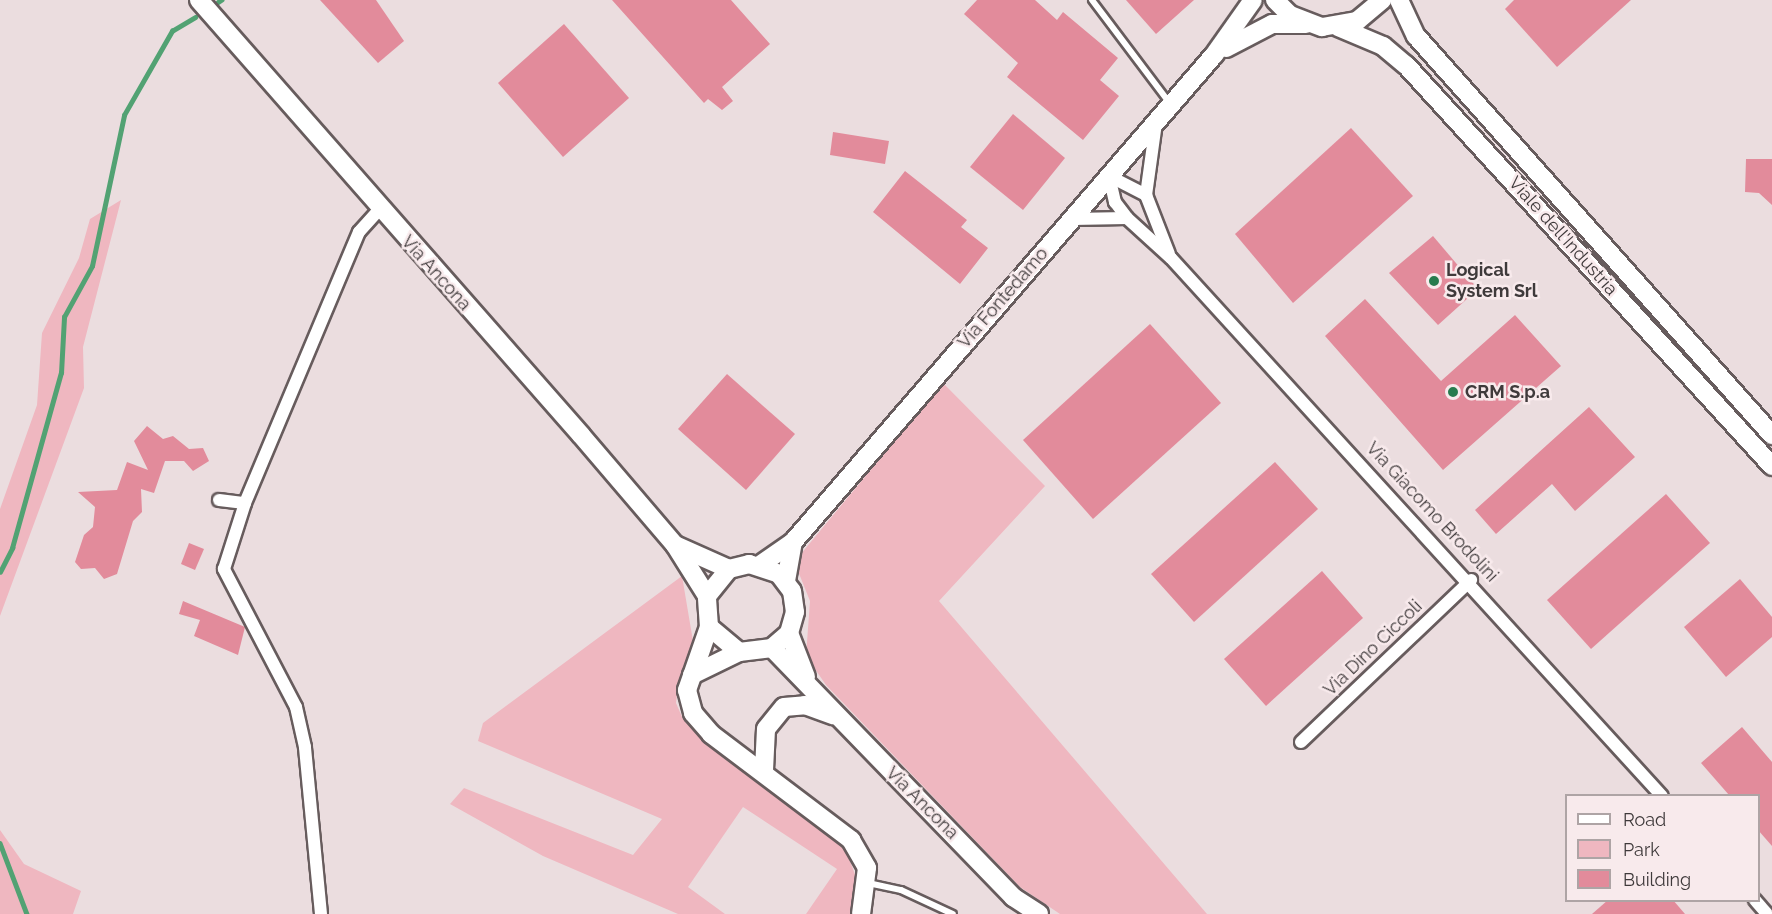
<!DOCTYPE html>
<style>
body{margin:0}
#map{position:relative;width:1772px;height:914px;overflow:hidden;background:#ebdddf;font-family:Raleway,sans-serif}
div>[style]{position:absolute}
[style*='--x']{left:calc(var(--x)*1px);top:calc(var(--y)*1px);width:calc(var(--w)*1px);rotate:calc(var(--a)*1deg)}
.green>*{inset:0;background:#efb7c0}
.stream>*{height:4.5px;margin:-2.25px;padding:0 2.25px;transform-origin:2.25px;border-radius:2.25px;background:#52a273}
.building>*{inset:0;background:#e28b9b}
.roads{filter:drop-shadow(2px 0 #675c5d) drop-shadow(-2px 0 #675c5d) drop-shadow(0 2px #675c5d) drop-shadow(0 -2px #675c5d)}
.lane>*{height:6px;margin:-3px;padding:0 3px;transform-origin:3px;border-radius:3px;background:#fff}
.street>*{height:12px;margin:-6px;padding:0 6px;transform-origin:6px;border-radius:6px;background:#fff}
.secondary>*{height:18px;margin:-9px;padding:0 9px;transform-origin:9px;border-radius:9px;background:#fff}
.dots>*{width:16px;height:16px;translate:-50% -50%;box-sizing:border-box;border:3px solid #f8eaec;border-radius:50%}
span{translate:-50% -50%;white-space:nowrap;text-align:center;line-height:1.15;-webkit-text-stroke:5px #f8eaec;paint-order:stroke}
.street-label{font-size:18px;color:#3f3a3b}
.poi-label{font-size:18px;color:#3f3a3b;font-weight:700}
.left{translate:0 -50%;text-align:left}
.legend{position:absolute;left:1565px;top:794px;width:195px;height:108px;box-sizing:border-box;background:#f8eaec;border:2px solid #aea4a5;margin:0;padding:8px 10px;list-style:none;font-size:18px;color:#3f3a3b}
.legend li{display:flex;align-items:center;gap:12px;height:30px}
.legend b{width:30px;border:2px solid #aea4a5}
</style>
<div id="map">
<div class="green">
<div style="clip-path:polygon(121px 200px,83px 347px,84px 388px,0 616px,0 509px,37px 405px,42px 333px,79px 258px,90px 219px)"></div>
<div style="clip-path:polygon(943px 383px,1045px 486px,939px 601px,1207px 914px,1060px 914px,1020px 887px,826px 685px,806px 656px,810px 601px,798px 571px,800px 555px)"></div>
<div style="clip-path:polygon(682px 576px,694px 647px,678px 684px,676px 703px,683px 719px,844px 844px,858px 883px,850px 914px,806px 914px,837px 869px,743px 807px,688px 887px,725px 914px,678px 914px,543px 856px,450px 804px,464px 788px,633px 855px,662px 819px,478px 741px,483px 723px)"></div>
<div style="clip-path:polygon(0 830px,24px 864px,81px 891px,73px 914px,0 914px)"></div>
</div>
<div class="stream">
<div style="--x:218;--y:2;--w:4;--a:-34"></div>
<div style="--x:0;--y:572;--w:27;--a:-63"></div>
<div style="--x:12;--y:548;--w:182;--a:-74.4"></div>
<div style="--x:61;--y:373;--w:56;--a:-86.9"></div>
<div style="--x:64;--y:317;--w:58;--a:-61.2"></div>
<div style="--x:92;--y:266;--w:154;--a:-78"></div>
<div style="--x:124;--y:115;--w:97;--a:-60.3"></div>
<div style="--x:172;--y:31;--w:27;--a:-31"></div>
<div style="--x:0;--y:843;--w:76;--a:69.2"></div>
</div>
<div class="building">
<div style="clip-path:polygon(320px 0,376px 0,404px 41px,378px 63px)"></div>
<div style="clip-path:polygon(612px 0,731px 0,770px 44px,722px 87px,733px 101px,722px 110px,708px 99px,704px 103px)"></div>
<div style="clip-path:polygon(977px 0,1035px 0,1057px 20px,1063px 12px,1118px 58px,1100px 80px,1119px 96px,1083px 140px,1007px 77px,1018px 63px,964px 14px)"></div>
<div style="clip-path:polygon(1126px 0,1194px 0,1156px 34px)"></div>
<div style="clip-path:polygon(1514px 0,1631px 0,1557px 67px,1505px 9px)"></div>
<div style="clip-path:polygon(564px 24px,629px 98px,563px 157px,498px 83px)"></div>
<div style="clip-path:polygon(1013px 114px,1065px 158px,1023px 210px,970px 167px)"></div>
<div style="clip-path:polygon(1351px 128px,1413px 196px,1293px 303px,1235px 234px)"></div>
<div style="clip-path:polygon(833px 132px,889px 141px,885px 164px,830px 155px)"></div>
<div style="clip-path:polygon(1746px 159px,1772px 159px,1772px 205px,1759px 193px,1745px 192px)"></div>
<div style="clip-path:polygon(905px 171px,967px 220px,961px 227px,988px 248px,960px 284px,873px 212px)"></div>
<div style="clip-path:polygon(1433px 236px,1478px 289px,1438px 325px,1389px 273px)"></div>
<div style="clip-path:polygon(1365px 299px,1441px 381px,1515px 315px,1561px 366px,1443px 470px,1325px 336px)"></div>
<div style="clip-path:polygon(1150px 324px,1221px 403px,1093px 519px,1023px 440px)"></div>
<div style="clip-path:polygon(727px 374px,795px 434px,746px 490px,678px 429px)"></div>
<div style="clip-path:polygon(1589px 407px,1635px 457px,1575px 511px,1552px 484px,1496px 534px,1475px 510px)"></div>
<div style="clip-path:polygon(147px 426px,163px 439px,173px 436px,189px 449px,203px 448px,209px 461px,193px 471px,184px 461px,165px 461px,154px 493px,141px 489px,142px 512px,133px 521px,117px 574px,104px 579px,95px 568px,81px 569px,75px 562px,84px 535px,93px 527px,95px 507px,78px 492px,117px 490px,127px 462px,148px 470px,134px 441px)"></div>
<div style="clip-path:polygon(1275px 462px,1318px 509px,1194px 622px,1151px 574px)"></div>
<div style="clip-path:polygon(1666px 494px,1710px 543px,1591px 649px,1547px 600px)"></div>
<div style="clip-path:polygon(189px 543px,204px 549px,195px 570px,181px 564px)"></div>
<div style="clip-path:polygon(1322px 571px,1363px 618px,1266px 706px,1224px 659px)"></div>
<div style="clip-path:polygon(1740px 579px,1772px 617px,1772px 637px,1726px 677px,1684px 627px)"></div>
<div style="clip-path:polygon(183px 601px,245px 627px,238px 655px,194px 636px,200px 620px,179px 614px)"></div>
<div style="clip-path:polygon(1742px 727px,1772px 762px,1772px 846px,1758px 830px,1758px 795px,1729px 795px,1701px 763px)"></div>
<div style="clip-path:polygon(1608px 900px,1673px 900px,1685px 914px,1592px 914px)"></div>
</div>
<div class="roads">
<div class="lane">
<div style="--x:1092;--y:0;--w:128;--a:53"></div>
<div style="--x:868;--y:883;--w:34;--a:12"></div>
<div style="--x:901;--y:890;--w:57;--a:24.8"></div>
</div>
<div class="street">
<div style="--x:1156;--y:123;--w:73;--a:97.9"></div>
<div style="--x:1146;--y:195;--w:63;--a:68.7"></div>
<div style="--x:1109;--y:176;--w:27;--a:77"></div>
<div style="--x:1115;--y:202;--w:20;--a:53"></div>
<div style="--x:1109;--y:176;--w:42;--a:27.2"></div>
<div style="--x:1072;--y:219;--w:55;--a:-1"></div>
<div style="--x:1127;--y:218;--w:59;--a:42.3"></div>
<div style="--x:1171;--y:258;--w:728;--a:47.62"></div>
<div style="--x:219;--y:500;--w:26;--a:7"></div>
<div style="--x:1301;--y:742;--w:235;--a:-43.6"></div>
<div style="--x:1755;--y:900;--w:18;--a:49"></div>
<div style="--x:321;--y:914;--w:168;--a:-95.5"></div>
<div style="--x:305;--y:747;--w:41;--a:-102.7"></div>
<div style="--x:296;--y:707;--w:156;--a:-117.6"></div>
<div style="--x:224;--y:569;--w:69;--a:-72.3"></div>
<div style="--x:245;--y:503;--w:294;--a:-67.2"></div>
<div style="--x:359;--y:232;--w:30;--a:-48"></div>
</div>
<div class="secondary">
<div style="--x:199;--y:0;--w:579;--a:48.71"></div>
<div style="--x:581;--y:435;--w:145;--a:49.5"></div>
<div style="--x:675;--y:545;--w:60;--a:57.9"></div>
<div style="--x:1275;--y:0;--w:21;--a:45"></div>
<div style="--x:1290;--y:15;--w:34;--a:21"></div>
<div style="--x:1322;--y:27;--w:36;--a:-10"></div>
<div style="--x:1357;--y:21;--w:33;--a:-40"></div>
<div style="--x:1399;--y:0;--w:40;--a:65"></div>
<div style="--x:1416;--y:36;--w:535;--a:48.26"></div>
<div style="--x:1338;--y:27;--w:49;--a:22.9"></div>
<div style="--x:1383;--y:46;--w:30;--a:40"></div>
<div style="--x:1406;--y:65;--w:543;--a:47.61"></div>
<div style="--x:1226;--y:48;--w:52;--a:-27.6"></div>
<div style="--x:1272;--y:24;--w:34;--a:0"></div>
<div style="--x:675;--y:545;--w:59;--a:24"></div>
<div style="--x:729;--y:569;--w:21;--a:-14"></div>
<div style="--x:749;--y:564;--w:32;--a:18"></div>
<div style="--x:779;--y:574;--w:21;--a:53"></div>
<div style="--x:792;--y:591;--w:21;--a:82"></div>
<div style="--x:795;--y:612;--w:22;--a:106"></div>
<div style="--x:789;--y:633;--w:23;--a:139"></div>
<div style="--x:772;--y:648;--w:33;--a:173"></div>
<div style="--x:739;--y:652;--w:39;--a:-140"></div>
<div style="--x:709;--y:627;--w:31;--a:-94"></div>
<div style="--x:707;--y:596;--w:35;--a:-51"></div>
<div style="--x:760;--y:565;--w:40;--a:-34.9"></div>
<div style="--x:793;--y:542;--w:644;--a:-49.16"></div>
<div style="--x:1214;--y:55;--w:67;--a:-54.7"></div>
<div style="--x:786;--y:581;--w:40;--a:-80"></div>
<div style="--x:709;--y:627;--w:67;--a:109.2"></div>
<div style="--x:687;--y:690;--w:24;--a:75"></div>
<div style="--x:693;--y:713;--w:28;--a:49"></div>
<div style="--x:711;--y:734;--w:176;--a:37.1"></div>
<div style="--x:851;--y:840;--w:32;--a:60"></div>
<div style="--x:867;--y:868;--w:46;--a:97.4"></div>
<div style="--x:789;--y:633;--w:47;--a:68.9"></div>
<div style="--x:772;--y:648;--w:347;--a:45.9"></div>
<div style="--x:1013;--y:897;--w:31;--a:33"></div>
<div style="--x:692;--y:675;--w:52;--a:-26.1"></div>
<div style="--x:764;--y:770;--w:41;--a:-87.2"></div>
<div style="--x:766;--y:729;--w:28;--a:-51"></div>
<div style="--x:784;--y:707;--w:21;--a:-5"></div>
<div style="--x:805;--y:705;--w:30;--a:20"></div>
</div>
</div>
<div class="dots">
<div style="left:1434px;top:281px;background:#277b4e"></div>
<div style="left:1453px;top:392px;background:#277b4e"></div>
</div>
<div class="street-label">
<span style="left:1563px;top:236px;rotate:48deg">Viale dell'Industria</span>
<span style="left:436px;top:273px;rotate:48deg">Via Ancona</span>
<span style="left:1003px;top:298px;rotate:-49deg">Via Fontedamo</span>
<span style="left:1432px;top:512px;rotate:47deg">Via Giacomo Brodolini</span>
<span style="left:1373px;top:648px;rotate:-44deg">Via Dino Ciccoli</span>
<span style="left:922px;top:803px;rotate:45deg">Via Ancona</span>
</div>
<div class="poi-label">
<span class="left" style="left:1446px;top:281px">Logical<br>System Srl</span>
<span class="left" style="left:1465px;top:392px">CRM S.p.a</span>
</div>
<ul class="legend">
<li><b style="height:8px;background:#fff"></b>Road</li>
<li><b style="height:16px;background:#efb7c0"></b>Park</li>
<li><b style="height:16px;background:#e28b9b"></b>Building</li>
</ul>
</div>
